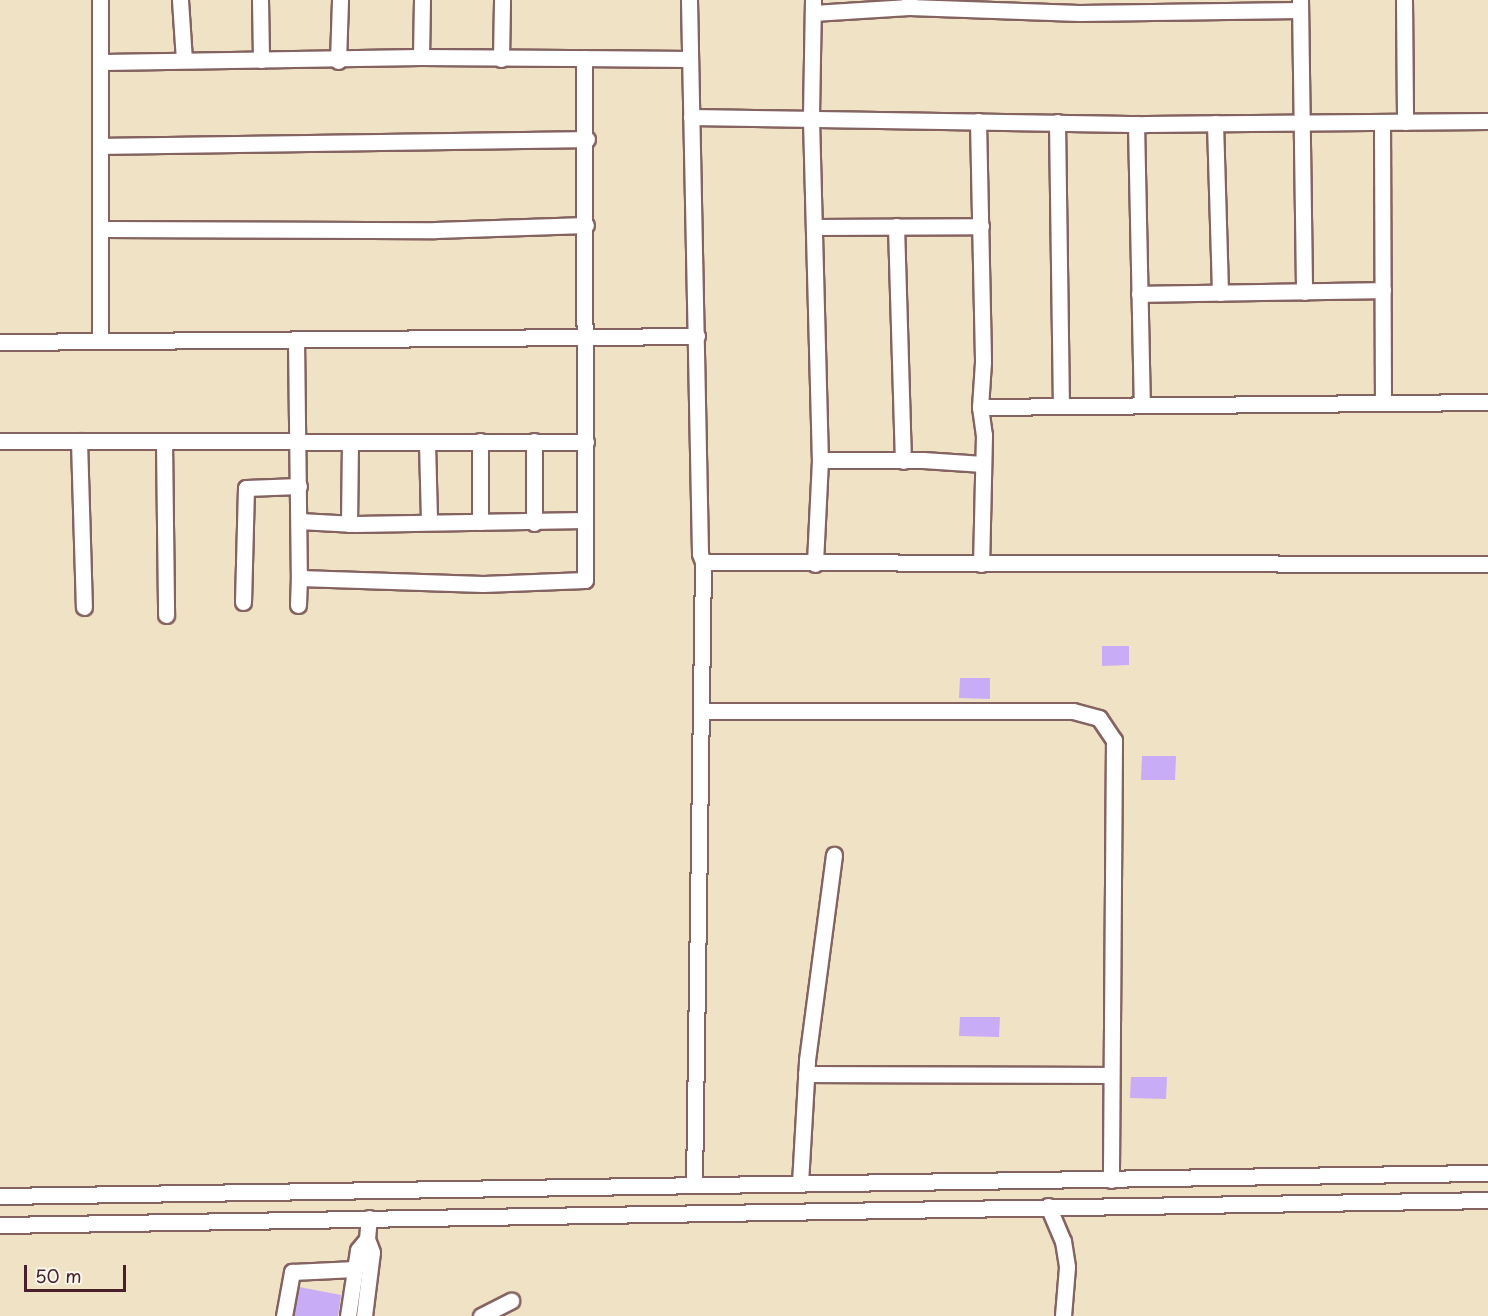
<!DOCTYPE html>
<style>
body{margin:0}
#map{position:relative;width:1488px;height:1316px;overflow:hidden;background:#f0e2c5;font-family:"Playpen Sans",sans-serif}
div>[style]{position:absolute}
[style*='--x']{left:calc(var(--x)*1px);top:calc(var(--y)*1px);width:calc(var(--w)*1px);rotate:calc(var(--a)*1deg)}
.building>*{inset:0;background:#c9acf6}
.roads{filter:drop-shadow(2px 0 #846361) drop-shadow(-2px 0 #846361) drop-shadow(0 2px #846361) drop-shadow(0 -2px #846361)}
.minor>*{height:15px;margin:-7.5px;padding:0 7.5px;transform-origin:7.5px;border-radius:7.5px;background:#fff}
span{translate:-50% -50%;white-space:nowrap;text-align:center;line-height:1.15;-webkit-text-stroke:5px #fbf7ec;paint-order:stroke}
.scale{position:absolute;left:24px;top:1265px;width:102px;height:27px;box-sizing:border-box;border:3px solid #4a1f2b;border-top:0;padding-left:8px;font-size:18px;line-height:21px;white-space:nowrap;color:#4a1f2b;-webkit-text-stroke:4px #fbf7ec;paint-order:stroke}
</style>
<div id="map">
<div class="building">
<div style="clip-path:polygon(1102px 646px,1129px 646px,1129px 665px,1102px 666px)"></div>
<div style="clip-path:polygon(960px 678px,990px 678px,990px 699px,959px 698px)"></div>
<div style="clip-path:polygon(1142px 756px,1176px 756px,1175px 780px,1141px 780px)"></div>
<div style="clip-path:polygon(960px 1017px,1000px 1017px,999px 1037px,959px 1036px)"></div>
<div style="clip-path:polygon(1131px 1077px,1167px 1077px,1166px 1099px,1130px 1098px)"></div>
<div style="clip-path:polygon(299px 1287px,341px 1295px,338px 1316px,294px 1316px)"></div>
</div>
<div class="roads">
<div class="minor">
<div style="--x:180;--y:0;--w:60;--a:86.2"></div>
<div style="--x:260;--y:0;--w:60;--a:89"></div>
<div style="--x:689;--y:0;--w:554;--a:88.86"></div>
<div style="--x:700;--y:554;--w:9;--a:69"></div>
<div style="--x:703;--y:562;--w:785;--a:0.15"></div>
<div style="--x:813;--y:0;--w:119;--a:91"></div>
<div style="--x:811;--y:119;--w:341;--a:88.5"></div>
<div style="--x:820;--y:460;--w:104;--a:92.8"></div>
<div style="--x:1300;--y:0;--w:292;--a:89.2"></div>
<div style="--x:1404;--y:0;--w:122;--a:89.5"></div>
<div style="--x:909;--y:7;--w:170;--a:2"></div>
<div style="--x:1079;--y:13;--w:221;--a:-0.8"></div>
<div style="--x:813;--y:13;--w:96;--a:-3.6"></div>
<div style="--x:909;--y:7;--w:7;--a:-90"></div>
<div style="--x:421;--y:57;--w:57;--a:-89"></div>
<div style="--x:501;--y:59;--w:59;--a:-89"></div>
<div style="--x:338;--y:61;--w:61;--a:-88.1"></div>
<div style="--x:103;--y:62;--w:318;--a:-0.9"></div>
<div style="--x:421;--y:57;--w:269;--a:0.4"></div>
<div style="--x:691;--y:117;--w:455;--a:0.9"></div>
<div style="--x:1146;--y:124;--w:342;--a:-0.5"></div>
<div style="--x:978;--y:121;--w:241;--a:88.8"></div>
<div style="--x:983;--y:362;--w:45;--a:93.8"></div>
<div style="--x:980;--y:407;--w:28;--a:82"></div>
<div style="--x:984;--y:435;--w:129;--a:91.3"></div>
<div style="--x:1057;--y:122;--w:284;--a:89.2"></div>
<div style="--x:1382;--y:122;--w:281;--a:89.8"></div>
<div style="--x:1215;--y:123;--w:170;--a:88.3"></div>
<div style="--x:1136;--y:124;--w:281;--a:88.8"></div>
<div style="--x:102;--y:146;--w:485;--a:-0.8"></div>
<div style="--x:896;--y:226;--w:235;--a:88.3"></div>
<div style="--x:814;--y:227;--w:167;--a:-0.3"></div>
<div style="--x:103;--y:229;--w:332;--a:0.2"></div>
<div style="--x:435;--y:230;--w:151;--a:-1.9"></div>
<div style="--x:1139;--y:294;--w:244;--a:-0.9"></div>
<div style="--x:296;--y:340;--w:238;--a:89.3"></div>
<div style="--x:299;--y:578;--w:184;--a:1.9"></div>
<div style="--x:483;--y:584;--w:102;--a:-2.2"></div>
<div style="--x:585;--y:580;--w:522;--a:-90.11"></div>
<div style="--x:100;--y:341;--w:341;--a:-90"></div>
<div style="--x:0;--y:342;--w:697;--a:-0.49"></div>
<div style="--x:980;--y:407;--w:508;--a:-0.56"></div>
<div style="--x:0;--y:441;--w:586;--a:0.1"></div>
<div style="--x:79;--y:441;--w:166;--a:88.3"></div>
<div style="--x:480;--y:441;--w:81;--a:90"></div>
<div style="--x:534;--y:441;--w:82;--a:90"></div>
<div style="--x:164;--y:442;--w:173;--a:89.3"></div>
<div style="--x:427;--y:443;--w:79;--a:88.5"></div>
<div style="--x:820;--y:460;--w:103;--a:0"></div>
<div style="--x:923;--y:460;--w:60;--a:3.8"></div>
<div style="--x:299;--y:521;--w:56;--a:3.1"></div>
<div style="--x:355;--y:524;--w:230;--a:-1"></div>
<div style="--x:349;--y:524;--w:82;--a:-89.3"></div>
<div style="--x:243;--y:602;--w:114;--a:-88.5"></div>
<div style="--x:246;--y:488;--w:53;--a:-2.2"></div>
<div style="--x:298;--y:605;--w:27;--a:-88"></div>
<div style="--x:701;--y:711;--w:372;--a:0"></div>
<div style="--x:1073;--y:711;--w:27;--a:15"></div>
<div style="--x:1099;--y:718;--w:27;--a:56"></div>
<div style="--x:1114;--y:740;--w:440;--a:90.4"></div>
<div style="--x:806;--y:1074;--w:305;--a:0.2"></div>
<div style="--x:800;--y:1183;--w:123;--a:-86.7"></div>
<div style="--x:807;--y:1060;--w:207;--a:-82.5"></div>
<div style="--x:694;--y:1185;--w:623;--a:-89.17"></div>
<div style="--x:0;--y:1196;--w:1488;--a:-0.89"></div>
<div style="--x:1048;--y:1206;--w:38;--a:67"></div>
<div style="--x:1063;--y:1241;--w:26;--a:81"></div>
<div style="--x:1067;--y:1267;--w:49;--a:94.7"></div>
<div style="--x:0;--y:1225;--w:1488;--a:-0.96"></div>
<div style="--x:284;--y:1316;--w:45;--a:-79.7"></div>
<div style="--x:292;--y:1272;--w:63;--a:-2.7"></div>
<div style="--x:348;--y:1316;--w:67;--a:-81.4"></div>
<div style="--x:358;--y:1250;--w:14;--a:-51"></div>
<div style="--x:364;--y:1316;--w:64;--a:-82.9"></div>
<div style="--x:372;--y:1252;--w:14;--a:-111"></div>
<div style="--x:367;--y:1239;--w:21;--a:-85"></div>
<div style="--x:481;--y:1316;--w:34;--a:-27"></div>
</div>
</div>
<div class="scale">50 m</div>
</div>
